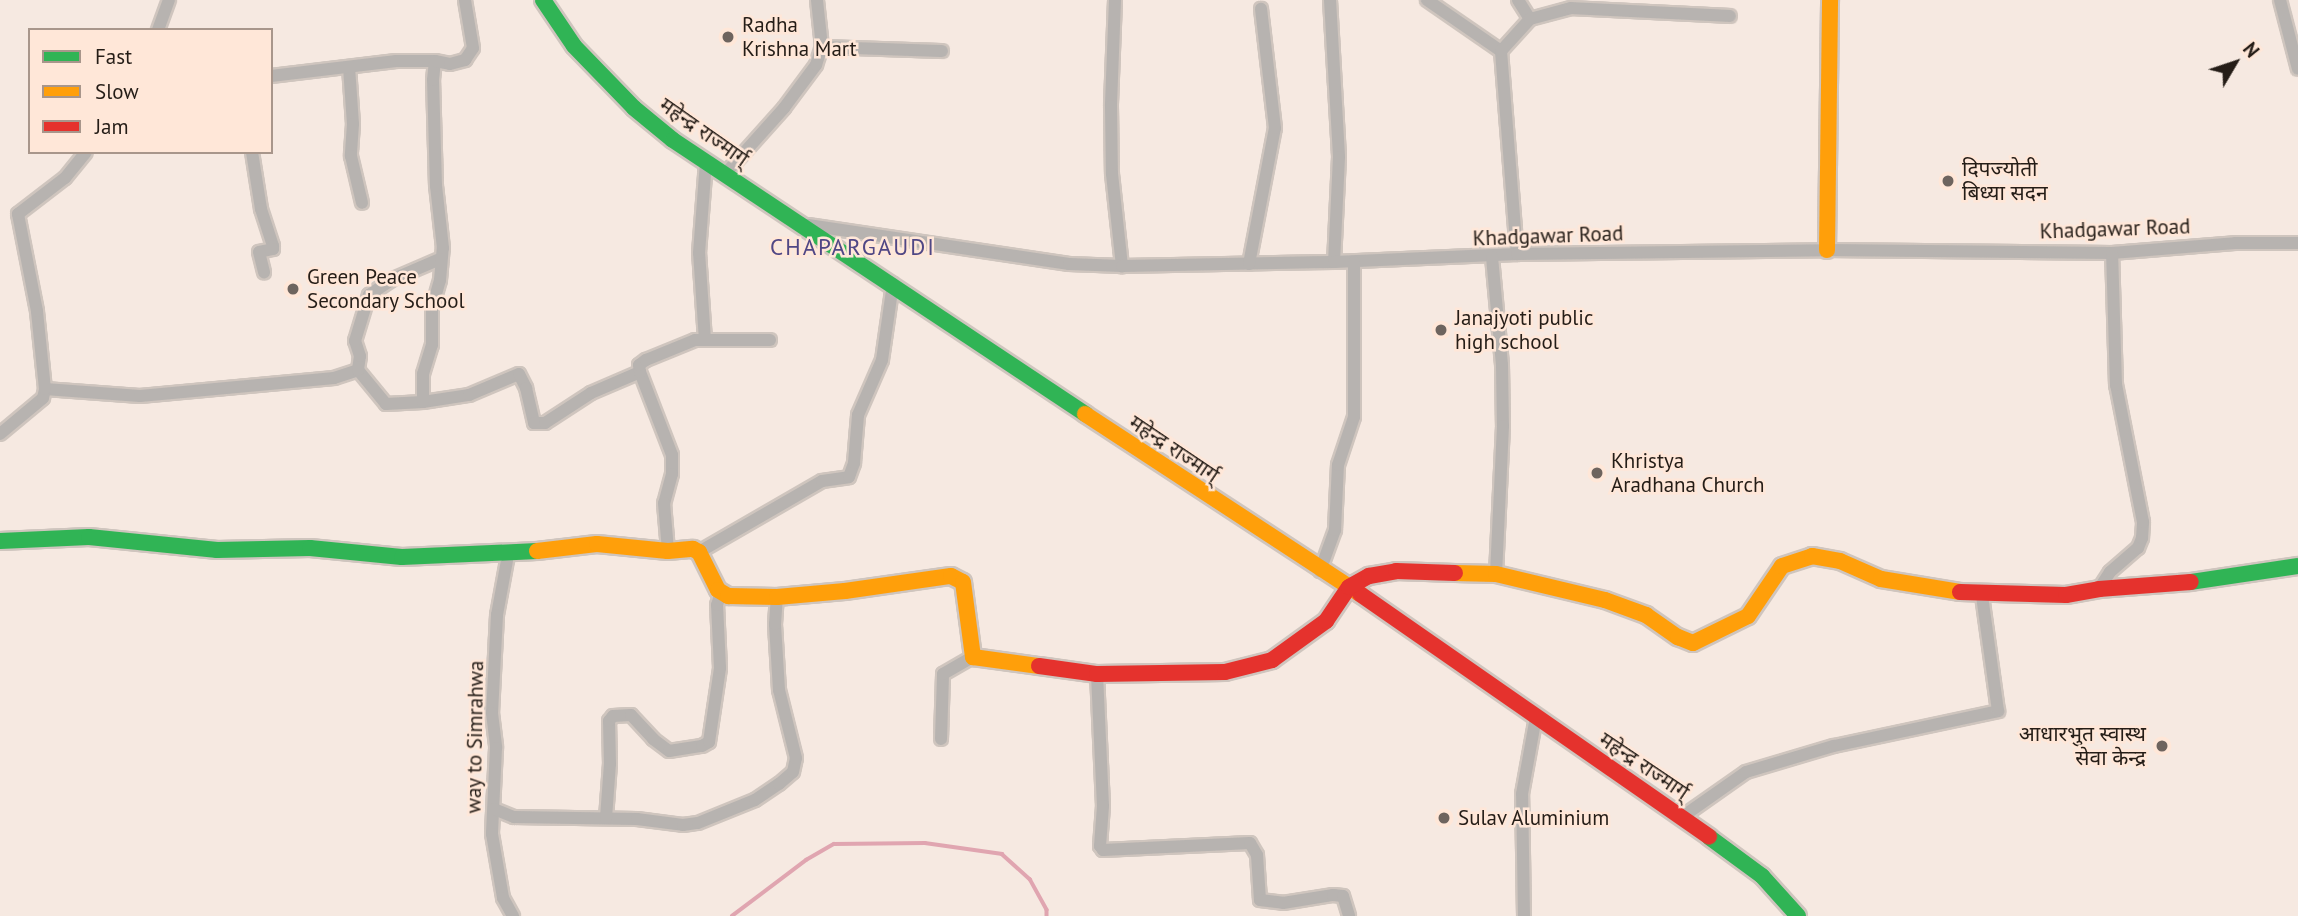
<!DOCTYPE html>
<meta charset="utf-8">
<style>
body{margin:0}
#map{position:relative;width:2298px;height:916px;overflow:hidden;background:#f6e9e1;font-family:"PT Sans","Noto Sans Devanagari",sans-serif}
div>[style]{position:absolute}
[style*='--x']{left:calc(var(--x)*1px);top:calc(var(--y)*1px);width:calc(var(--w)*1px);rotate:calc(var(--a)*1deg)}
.stream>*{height:3.5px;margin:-1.75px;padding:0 1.75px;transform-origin:1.75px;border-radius:1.75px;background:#e0a5b0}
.roads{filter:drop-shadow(2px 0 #cfc5be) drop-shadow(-2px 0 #cfc5be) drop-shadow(0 2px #cfc5be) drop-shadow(0 -2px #cfc5be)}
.street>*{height:12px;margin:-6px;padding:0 6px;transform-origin:6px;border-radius:6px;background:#b7b3b0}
.fast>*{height:16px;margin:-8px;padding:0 8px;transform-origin:8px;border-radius:8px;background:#30b455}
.slow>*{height:16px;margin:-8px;padding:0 8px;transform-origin:8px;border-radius:8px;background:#ff9f0a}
.jam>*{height:16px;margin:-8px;padding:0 8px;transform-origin:8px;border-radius:8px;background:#e5322d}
.dots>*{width:19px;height:19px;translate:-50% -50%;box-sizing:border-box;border:4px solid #ffe7d8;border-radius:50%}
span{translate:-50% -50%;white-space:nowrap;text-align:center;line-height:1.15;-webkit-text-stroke:5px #ffe7d8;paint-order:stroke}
.poi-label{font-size:21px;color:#251d17}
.left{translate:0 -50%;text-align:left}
.right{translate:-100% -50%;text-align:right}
.street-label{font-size:21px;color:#251d17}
.neighbourhood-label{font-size:23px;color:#504785;letter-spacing:2px}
.legend{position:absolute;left:28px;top:28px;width:245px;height:126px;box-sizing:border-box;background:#ffe7d8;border:2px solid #a8968b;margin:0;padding:9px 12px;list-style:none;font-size:21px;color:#251d17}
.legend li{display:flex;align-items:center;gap:14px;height:35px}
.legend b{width:35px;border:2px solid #a8968b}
.north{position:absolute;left:2200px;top:28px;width:70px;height:70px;-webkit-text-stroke:5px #ffe7d8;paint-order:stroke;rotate:51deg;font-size:19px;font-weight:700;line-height:28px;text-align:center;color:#251d17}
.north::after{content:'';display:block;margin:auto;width:24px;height:32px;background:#251d17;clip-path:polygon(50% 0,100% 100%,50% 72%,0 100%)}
</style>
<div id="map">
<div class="stream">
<div style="--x:732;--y:916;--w:93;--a:-37.1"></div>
<div style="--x:806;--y:860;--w:32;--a:-30"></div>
<div style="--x:834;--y:844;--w:91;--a:-0.6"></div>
<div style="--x:925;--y:843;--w:78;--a:8.1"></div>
<div style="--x:1002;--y:854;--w:38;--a:42"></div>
<div style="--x:1030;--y:879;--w:35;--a:61"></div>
<div style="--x:1047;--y:910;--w:6;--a:90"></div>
</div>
<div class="roads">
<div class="street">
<div style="--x:1115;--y:0;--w:106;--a:92.2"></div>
<div style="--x:1111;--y:106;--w:68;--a:89.2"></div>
<div style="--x:1112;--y:174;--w:93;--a:83.8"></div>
<div style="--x:1330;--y:0;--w:157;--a:86.7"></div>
<div style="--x:1339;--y:157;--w:105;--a:92.7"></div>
<div style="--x:1427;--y:0;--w:90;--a:34.6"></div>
<div style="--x:1501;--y:51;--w:204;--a:85.5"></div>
<div style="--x:1518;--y:0;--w:22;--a:58"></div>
<div style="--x:2280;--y:0;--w:71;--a:75.4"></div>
<div style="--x:158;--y:30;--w:32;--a:-70"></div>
<div style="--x:822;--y:47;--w:120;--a:1.9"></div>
<div style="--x:1501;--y:51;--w:43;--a:-47.8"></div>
<div style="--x:1530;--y:19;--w:42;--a:-15"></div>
<div style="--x:1571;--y:8;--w:159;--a:2.9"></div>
<div style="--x:349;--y:67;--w:57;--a:86"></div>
<div style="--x:353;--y:124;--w:32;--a:94"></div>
<div style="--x:351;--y:156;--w:48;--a:76.8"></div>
<div style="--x:271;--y:76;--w:126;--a:-6.8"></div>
<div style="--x:396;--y:61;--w:39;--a:0"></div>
<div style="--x:252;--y:152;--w:58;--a:81"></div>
<div style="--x:261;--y:209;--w:39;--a:72"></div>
<div style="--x:273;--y:246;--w:3;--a:90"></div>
<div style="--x:273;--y:249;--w:14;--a:168"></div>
<div style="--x:259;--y:252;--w:21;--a:76"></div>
<div style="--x:725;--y:174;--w:89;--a:-48.2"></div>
<div style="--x:784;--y:108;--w:54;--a:-53.3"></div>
<div style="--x:816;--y:65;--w:19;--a:-72"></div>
<div style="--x:822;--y:47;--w:47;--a:-96.1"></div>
<div style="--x:808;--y:225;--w:264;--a:8.5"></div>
<div style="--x:1069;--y:264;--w:53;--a:2.2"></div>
<div style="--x:1122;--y:266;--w:212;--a:-1.1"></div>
<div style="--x:1334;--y:262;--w:183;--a:-2.5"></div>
<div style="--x:1517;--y:254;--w:310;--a:-0.7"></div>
<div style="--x:1827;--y:250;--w:285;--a:0.6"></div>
<div style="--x:2112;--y:253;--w:123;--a:-4.6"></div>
<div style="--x:2235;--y:243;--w:63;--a:0"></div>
<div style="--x:1492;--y:257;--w:108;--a:84.7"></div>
<div style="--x:1502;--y:365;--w:61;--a:89.1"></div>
<div style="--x:1503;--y:426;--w:148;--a:92.7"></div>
<div style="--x:1249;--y:264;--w:138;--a:-79.2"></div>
<div style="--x:1275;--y:128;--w:120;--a:-96.7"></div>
<div style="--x:705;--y:340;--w:87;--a:-93.9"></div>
<div style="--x:699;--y:253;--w:92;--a:-85.6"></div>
<div style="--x:358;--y:370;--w:44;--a:50.5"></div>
<div style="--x:386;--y:404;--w:37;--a:-3"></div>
<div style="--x:423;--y:402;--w:47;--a:-8.7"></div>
<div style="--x:469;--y:395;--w:54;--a:-22.8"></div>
<div style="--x:519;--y:374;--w:16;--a:63"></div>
<div style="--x:526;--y:388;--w:36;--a:77"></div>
<div style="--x:534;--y:423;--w:11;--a:0"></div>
<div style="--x:545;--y:423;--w:55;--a:-33.1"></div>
<div style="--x:591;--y:393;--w:53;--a:-23.2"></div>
<div style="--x:640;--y:372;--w:89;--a:68.9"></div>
<div style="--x:672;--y:455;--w:19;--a:90"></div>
<div style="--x:672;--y:474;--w:30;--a:105"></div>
<div style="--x:664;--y:503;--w:48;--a:85.2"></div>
<div style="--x:640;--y:372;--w:7;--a:-98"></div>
<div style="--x:639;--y:365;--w:9;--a:-36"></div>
<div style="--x:646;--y:360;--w:53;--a:-22.2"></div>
<div style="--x:695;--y:340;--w:75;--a:0"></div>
<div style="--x:45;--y:389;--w:95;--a:4.2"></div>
<div style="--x:140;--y:396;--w:195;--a:-5.3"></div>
<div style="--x:334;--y:378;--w:25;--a:-18"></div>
<div style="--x:358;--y:370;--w:14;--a:-82"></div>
<div style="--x:360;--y:356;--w:16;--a:-108"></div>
<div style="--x:355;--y:341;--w:48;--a:-73.1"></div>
<div style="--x:369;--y:295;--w:27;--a:-34"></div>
<div style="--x:391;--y:280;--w:53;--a:-23.2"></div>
<div style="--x:423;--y:402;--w:28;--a:-90"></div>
<div style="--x:423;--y:374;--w:30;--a:-73"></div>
<div style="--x:432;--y:345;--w:37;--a:-90"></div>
<div style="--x:432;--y:308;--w:29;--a:-74"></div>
<div style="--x:440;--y:280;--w:32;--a:-85"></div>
<div style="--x:443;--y:248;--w:62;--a:-96.4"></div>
<div style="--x:436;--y:186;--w:106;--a:-91.6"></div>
<div style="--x:433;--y:80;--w:19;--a:-84"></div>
<div style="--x:435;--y:61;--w:15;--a:11"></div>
<div style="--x:450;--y:64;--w:16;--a:-15"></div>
<div style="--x:465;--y:60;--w:14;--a:-56"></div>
<div style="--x:473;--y:48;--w:49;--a:-99.5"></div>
<div style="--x:0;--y:434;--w:56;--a:-39.9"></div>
<div style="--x:43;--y:398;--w:9;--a:-77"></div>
<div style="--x:45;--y:389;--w:78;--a:-95.9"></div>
<div style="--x:37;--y:311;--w:99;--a:-101.1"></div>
<div style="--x:18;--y:214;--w:59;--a:-37.5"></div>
<div style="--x:65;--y:178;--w:33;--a:-51"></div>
<div style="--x:699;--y:552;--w:142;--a:-30"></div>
<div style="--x:822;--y:481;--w:27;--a:-8"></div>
<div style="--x:849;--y:477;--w:15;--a:-70"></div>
<div style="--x:854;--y:463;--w:48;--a:-85.2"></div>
<div style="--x:858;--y:415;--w:60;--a:-66.4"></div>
<div style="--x:882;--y:360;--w:77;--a:-81.8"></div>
<div style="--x:508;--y:555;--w:61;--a:100.4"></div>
<div style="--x:497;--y:615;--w:98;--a:92.9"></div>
<div style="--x:492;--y:713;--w:35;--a:83"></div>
<div style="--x:496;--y:748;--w:86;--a:92.7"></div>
<div style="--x:492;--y:834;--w:65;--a:80.2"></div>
<div style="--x:503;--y:898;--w:21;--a:61"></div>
<div style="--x:1320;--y:571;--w:44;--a:-69.9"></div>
<div style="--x:1335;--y:530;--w:65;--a:-87.4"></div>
<div style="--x:1338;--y:465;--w:51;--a:-71.6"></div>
<div style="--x:1354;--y:417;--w:155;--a:-90"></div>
<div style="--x:2099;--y:589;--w:20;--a:-57"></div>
<div style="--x:2110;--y:572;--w:37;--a:-41"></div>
<div style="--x:2138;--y:548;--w:11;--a:-68"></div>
<div style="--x:2142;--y:538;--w:16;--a:-86"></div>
<div style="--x:2143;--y:522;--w:140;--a:-101.1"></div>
<div style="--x:2116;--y:385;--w:132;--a:-91.7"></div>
<div style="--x:1097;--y:674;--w:132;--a:87.4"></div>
<div style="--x:1103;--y:806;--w:40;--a:94.3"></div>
<div style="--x:1100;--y:846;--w:5;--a:53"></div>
<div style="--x:1103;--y:850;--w:147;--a:-2.7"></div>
<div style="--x:1250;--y:843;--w:14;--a:60"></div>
<div style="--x:1257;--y:855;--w:45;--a:86.2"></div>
<div style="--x:1260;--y:900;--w:23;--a:7"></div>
<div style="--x:1283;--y:903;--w:51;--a:-9.1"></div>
<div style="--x:1333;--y:895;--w:10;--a:6"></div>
<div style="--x:1343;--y:896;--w:21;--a:73"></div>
<div style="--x:941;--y:739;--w:65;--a:-88.2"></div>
<div style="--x:943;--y:674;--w:34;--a:-30"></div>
<div style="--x:494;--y:809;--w:22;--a:22"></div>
<div style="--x:514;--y:817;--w:123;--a:0.9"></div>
<div style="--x:637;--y:819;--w:46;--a:7.4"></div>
<div style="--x:683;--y:825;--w:15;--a:-8"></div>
<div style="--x:698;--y:823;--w:61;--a:-22"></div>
<div style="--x:755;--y:800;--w:29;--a:-34"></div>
<div style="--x:779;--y:784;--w:18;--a:-41"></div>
<div style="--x:793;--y:772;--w:14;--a:-78"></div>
<div style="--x:796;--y:758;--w:70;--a:-104"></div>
<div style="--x:779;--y:690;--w:66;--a:-93.5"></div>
<div style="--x:775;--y:624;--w:27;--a:-86"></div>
<div style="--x:1682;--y:817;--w:78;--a:-35.1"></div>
<div style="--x:1746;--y:772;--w:92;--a:-16.5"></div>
<div style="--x:1834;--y:746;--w:168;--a:-12"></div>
<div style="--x:1998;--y:711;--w:117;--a:-97.9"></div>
<div style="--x:606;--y:818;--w:54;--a:-85.8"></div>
<div style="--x:610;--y:764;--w:43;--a:-91.3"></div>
<div style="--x:609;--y:721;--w:6;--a:-51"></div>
<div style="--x:613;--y:716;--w:18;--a:-3"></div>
<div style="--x:631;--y:715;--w:33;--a:47"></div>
<div style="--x:653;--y:739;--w:20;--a:37"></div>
<div style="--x:669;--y:751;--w:33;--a:-9"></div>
<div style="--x:702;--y:746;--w:8;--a:-30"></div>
<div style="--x:709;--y:742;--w:75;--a:-81.5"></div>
<div style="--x:720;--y:668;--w:63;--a:-92.7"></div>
<div style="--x:717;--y:605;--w:13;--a:-72"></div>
<div style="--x:1524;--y:916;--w:122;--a:-90.9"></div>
<div style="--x:1522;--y:794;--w:78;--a:-79.7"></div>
</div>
<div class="fast">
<div style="--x:543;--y:0;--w:55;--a:56"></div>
<div style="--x:574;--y:46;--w:86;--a:45.9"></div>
<div style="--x:634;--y:108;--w:50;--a:39.4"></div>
<div style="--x:673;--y:140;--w:495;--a:33.6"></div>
<div style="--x:0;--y:541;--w:89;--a:-2.6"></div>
<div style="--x:89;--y:537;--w:129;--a:5.8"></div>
<div style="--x:217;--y:550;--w:93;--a:-1.2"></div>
<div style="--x:310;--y:548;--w:92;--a:5.6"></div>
<div style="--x:402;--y:557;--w:135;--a:-2.5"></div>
<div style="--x:2191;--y:582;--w:108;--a:-8.5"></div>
<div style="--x:1709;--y:837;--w:66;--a:36.3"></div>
<div style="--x:1762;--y:876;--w:54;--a:48"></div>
</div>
<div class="slow">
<div style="--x:1827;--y:250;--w:250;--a:-89.3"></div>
<div style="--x:1085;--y:414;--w:329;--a:33.2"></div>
<div style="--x:537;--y:551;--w:60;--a:-6.7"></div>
<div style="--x:597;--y:544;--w:71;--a:5.6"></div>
<div style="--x:668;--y:551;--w:25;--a:-5"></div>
<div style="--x:693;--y:549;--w:7;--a:27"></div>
<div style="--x:699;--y:552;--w:42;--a:63.4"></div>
<div style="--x:718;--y:590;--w:12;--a:31"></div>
<div style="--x:728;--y:596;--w:49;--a:1.2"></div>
<div style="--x:777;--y:597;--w:68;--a:-5"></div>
<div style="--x:845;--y:591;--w:107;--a:-8.1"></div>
<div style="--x:951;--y:576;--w:13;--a:27"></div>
<div style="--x:963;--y:582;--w:76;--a:82.4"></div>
<div style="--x:973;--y:657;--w:67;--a:7.8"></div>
<div style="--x:1455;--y:573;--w:41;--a:1.4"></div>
<div style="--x:1496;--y:574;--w:112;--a:13.4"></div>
<div style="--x:1605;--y:600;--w:44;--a:20.1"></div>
<div style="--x:1646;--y:615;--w:39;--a:35"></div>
<div style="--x:1678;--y:637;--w:16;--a:22"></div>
<div style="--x:1693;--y:643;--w:61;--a:-26.1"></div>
<div style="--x:1748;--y:616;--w:60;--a:-55.8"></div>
<div style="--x:1782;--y:566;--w:32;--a:-18"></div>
<div style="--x:1812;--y:556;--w:28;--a:10"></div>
<div style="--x:1840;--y:561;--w:45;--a:23.7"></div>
<div style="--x:1881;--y:579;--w:80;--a:9.3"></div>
</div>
<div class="jam">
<div style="--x:1960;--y:592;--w:106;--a:1.6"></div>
<div style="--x:2066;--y:595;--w:34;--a:-10"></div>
<div style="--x:2099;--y:589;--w:92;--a:-4.4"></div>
<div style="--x:1360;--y:594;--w:425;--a:34.8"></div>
<div style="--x:1039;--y:666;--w:59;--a:7.9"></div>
<div style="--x:1097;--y:674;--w:128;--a:-0.9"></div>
<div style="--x:1225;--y:672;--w:49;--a:-14.3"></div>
<div style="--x:1272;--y:660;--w:67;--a:-35.8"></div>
<div style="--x:1326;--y:621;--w:41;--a:-55.9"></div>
<div style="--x:1349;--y:587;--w:23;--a:-29"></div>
<div style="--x:1369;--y:576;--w:27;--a:-10"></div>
<div style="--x:1396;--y:571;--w:59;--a:1.9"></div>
</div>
</div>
<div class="dots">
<div style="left:728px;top:37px;background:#6e645e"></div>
<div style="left:1948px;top:181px;background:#6e645e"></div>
<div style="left:293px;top:289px;background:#6e645e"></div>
<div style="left:1441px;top:330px;background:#6e645e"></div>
<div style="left:1597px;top:473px;background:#6e645e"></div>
<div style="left:2162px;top:746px;background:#6e645e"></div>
<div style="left:1444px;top:818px;background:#6e645e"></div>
</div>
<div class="poi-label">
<span class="left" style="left:742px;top:37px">Radha<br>Krishna Mart</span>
<span class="left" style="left:1962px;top:181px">दिपज्योती<br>बिध्या सदन</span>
<span class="left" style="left:307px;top:289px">Green Peace<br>Secondary School</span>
<span class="left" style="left:1455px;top:330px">Janajyoti public<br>high school</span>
<span class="left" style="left:1611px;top:473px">Khristya<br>Aradhana Church</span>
<span class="right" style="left:2146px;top:746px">आधारभुत स्वास्थ<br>सेवा केन्द्र</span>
<span class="left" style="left:1458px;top:818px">Sulav Aluminium</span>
</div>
<div class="street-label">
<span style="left:704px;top:132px;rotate:35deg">महेन्द्र राज्मार्ग्</span>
<span style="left:2115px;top:229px;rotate:-2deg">Khadgawar Road</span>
<span style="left:1548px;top:236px;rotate:-2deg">Khadgawar Road</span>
<span style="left:1174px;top:449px;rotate:34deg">महेन्द्र राज्मार्ग्</span>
<span style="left:475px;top:737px;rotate:-89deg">way to Simrahwa</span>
<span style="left:1644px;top:766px;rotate:34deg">महेन्द्र राज्मार्ग्</span>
</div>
<div class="neighbourhood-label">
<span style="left:853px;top:247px">CHAPARGAUDI</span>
</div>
<ul class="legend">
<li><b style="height:9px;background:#30b455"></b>Fast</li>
<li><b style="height:9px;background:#ff9f0a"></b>Slow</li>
<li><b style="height:9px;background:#e5322d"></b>Jam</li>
</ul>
<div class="north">N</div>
</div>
